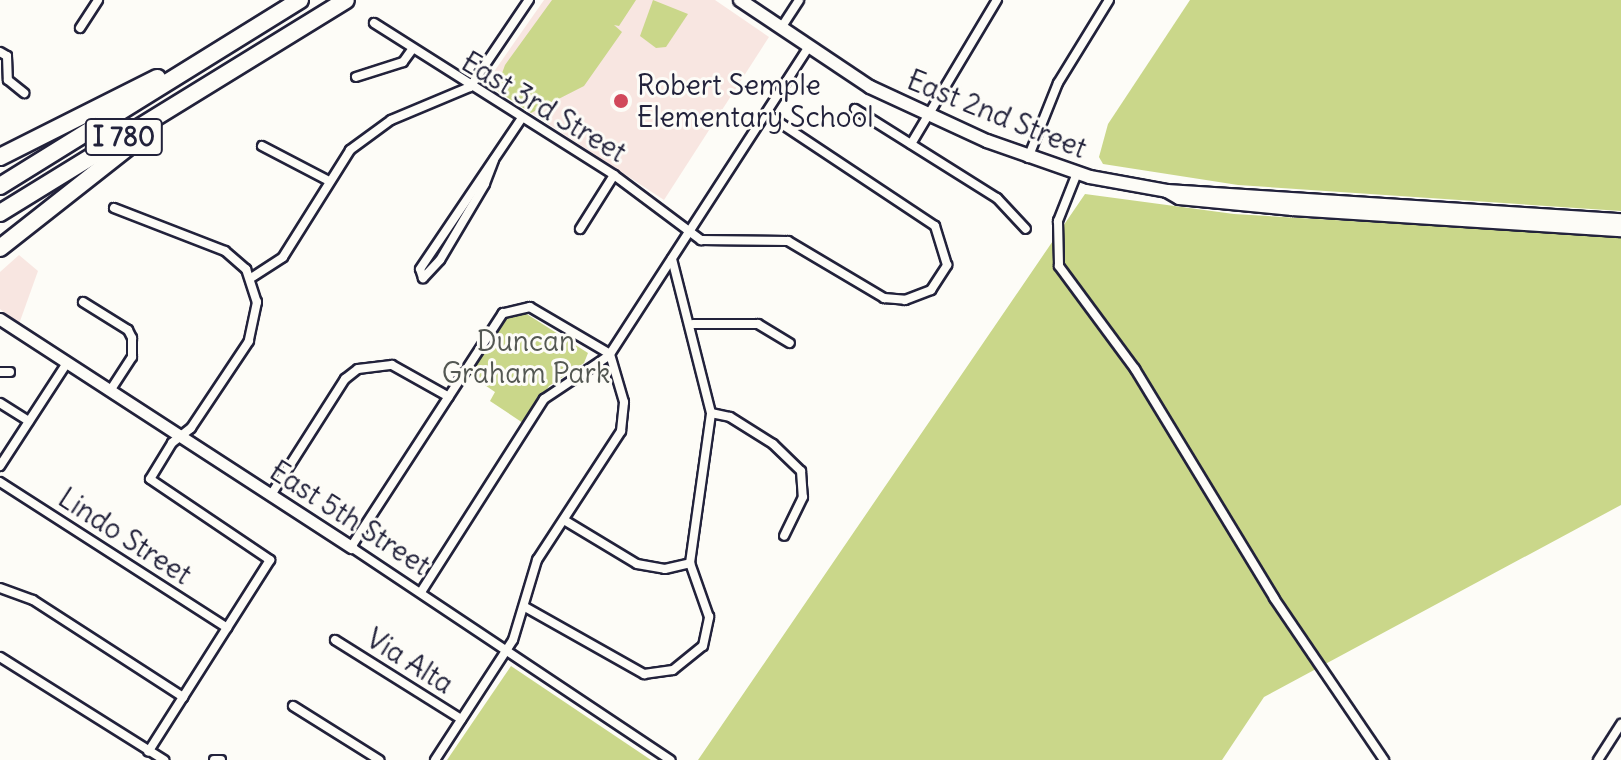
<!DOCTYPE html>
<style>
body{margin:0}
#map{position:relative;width:1621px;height:760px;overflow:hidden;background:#fdfcf7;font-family:Delius,sans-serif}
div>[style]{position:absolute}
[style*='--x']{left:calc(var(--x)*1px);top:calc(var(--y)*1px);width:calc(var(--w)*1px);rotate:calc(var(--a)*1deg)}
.built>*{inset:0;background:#f8e6e1}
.green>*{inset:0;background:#cad78a}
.roads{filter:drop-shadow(2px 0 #22223b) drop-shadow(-2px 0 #22223b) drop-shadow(0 2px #22223b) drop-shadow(0 -2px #22223b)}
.minor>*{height:8px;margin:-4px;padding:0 4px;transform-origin:4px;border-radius:4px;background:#fdfcf7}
.tertiary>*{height:11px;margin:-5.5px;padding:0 5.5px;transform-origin:5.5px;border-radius:5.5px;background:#fdfcf7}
.secondary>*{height:12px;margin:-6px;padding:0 6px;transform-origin:6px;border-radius:6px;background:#fdfcf7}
.motorway>*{height:16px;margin:-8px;padding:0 8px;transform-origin:8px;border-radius:8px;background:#fdfcf7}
.dots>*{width:22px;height:22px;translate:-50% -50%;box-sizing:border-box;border:4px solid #fdfcf7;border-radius:50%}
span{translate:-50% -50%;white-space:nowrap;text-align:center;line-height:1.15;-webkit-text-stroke:6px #fdfcf7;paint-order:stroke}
.shield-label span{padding:2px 6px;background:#fdfcf7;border:2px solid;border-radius:6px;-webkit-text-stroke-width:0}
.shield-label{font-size:26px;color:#22223b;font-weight:700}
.poi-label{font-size:28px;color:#22223b}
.left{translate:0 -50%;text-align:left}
.street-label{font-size:28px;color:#22223b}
.park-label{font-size:28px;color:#545853}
</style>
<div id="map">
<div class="built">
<div style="clip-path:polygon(544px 0,715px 0,769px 37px,664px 200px,486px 83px)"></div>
<div style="clip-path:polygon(19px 255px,38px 271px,19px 324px,0 309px,0 272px)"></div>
</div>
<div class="green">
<div style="clip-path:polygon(552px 0,636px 0,619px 26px,614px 25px,622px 32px,584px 86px,531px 113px,496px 90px,505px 65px)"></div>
<div style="clip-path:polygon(653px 0,688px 14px,666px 47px,656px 48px,640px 36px)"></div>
<div style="clip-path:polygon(1190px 0,1621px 0,1621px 211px,1238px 185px,1103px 164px,1099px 157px,1108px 124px)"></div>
<div style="clip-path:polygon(1085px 194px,1234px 214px,1621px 237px,1621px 505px,1264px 697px,1222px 760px,698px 760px)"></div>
<div style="clip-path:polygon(522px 311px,588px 353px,584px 363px,549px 386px,523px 423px,490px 401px,495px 392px,470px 375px,506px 317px)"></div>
<div style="clip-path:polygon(511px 666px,651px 760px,447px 760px)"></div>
</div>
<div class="roads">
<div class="minor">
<div style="--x:374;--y:23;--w:284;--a:32.3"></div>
<div style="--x:614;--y:175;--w:109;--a:36.8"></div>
<div style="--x:701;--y:240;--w:87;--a:0.7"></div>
<div style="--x:788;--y:241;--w:112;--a:30.7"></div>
<div style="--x:884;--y:298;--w:21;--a:5"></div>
<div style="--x:905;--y:300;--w:28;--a:-21"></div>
<div style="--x:931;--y:290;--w:30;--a:-57"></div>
<div style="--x:947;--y:265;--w:41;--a:-107.1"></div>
<div style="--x:935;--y:226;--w:201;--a:-146.4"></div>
<div style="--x:80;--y:28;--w:33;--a:-57"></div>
<div style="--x:781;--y:28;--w:33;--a:-57"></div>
<div style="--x:0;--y:52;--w:8;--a:30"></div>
<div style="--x:7;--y:56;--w:24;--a:88"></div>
<div style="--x:8;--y:80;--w:21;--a:39"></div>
<div style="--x:356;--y:77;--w:49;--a:-17.7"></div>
<div style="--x:403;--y:62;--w:14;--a:-54"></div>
<div style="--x:855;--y:109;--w:168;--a:32.1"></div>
<div style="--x:997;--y:198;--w:42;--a:46.9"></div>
<div style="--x:911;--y:144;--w:168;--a:-59.2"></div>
<div style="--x:262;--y:146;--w:73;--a:27.6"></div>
<div style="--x:1028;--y:158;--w:81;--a:-68.2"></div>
<div style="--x:1058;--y:83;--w:97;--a:-58.4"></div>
<div style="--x:494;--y:160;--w:26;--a:111"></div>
<div style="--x:485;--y:184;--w:88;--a:120.6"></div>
<div style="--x:440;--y:260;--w:25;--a:133"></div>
<div style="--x:423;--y:278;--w:9;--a:-108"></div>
<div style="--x:420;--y:269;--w:182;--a:-56"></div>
<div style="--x:1077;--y:173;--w:52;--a:111.6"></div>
<div style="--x:1058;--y:221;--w:45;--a:88.7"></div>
<div style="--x:1059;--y:266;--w:128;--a:53.6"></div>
<div style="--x:1135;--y:369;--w:268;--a:58.7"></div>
<div style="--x:1274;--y:598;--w:196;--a:55.8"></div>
<div style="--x:114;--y:208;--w:119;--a:21.2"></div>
<div style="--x:225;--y:251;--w:28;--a:41"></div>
<div style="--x:246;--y:269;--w:35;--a:72"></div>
<div style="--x:257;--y:302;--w:40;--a:102"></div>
<div style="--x:249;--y:341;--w:105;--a:123.7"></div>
<div style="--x:191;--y:428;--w:24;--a:142"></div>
<div style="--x:172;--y:443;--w:42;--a:121.4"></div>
<div style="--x:150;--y:479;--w:145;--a:34"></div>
<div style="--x:270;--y:560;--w:227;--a:122.4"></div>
<div style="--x:580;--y:229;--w:64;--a:-57.8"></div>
<div style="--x:251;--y:278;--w:38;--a:-33"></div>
<div style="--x:283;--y:257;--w:126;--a:-57.9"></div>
<div style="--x:350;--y:150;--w:51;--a:-36.2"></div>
<div style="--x:391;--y:120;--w:86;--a:-22.7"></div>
<div style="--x:470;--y:87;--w:105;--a:-55.9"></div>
<div style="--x:83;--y:302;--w:53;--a:31.9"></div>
<div style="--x:128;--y:330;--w:9;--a:63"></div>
<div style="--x:132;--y:338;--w:19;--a:90"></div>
<div style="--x:132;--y:357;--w:38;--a:123"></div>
<div style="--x:693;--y:324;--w:65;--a:0"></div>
<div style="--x:758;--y:324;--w:37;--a:31"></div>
<div style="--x:610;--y:354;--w:93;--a:-149.6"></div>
<div style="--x:530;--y:307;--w:28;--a:167"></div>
<div style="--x:503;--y:313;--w:279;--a:123"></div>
<div style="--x:351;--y:547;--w:384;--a:33.7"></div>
<div style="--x:0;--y:372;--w:10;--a:0"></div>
<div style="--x:0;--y:403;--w:34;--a:32"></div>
<div style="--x:711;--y:413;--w:19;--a:12"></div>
<div style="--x:730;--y:417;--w:51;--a:32.1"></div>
<div style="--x:773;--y:444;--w:39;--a:44"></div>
<div style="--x:801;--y:471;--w:26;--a:86"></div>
<div style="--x:803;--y:497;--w:43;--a:116"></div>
<div style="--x:0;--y:466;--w:123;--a:-57"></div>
<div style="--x:0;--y:482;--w:270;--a:32.7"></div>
<div style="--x:271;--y:495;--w:138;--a:-57.5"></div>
<div style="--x:345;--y:379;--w:16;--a:-38"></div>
<div style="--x:358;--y:369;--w:34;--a:-7"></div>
<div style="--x:392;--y:365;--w:65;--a:29.3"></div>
<div style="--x:564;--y:520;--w:85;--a:31.1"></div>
<div style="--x:637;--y:564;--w:28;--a:10"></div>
<div style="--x:665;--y:569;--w:26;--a:-13"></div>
<div style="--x:0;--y:588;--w:35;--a:20"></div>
<div style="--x:33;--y:600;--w:179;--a:32.9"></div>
<div style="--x:421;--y:592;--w:229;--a:-57.5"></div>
<div style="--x:544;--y:399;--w:79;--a:-33.7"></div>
<div style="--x:525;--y:607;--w:137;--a:29.4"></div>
<div style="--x:644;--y:674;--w:29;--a:-8"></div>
<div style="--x:673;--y:670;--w:38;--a:-39"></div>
<div style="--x:703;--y:646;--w:30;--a:-78"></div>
<div style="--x:709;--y:617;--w:57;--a:-109.4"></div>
<div style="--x:690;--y:563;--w:151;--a:-82"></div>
<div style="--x:711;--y:413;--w:159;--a:-104.2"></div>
<div style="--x:335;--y:640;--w:149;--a:32.1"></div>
<div style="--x:0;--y:657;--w:194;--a:32.1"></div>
<div style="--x:293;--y:706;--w:102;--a:32.1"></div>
<div style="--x:214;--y:760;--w:7;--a:0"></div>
<div style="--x:435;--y:760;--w:143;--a:-57"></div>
<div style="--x:513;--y:640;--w:84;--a:-73.3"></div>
<div style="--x:537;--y:560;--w:154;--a:-56.9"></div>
<div style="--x:621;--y:431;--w:29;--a:-84"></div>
<div style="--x:624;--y:402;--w:50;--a:-106.3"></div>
<div style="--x:610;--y:354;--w:364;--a:-57.1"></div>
<div style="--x:1598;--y:760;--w:43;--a:-57.4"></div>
</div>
<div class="tertiary">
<div style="--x:0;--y:319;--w:419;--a:33"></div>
</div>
<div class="secondary">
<div style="--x:740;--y:0;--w:156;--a:33.8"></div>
<div style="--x:870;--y:87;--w:129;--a:24.8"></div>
<div style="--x:987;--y:141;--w:109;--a:19.3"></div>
<div style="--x:1090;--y:177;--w:78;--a:10.3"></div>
<div style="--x:1167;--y:191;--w:455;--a:3.7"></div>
<div style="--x:1167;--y:191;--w:14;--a:30"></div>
<div style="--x:1179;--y:198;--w:114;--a:5.6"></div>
<div style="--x:1292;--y:209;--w:330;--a:3.7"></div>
</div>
<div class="motorway">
<div style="--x:0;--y:157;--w:176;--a:-26.7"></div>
<div style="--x:0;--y:186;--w:353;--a:-31.8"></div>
<div style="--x:0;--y:213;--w:406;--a:-31.6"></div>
<div style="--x:0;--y:248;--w:173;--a:-38.2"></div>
</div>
</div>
<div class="dots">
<div style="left:621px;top:101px;background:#d1495b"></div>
</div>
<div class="shield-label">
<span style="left:124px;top:137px">I 780</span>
</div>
<div class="poi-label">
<span class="left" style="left:637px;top:101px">Robert Semple<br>Elementary School</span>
</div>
<div class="street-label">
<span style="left:544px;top:107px;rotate:31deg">East 3rd Street</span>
<span style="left:997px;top:114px;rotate:22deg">East 2nd Street</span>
<span style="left:350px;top:518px;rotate:33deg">East 5th Street</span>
<span style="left:125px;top:536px;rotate:33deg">Lindo Street</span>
<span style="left:410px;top:661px;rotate:32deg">Via Alta</span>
</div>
<div class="park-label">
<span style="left:526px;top:357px">Duncan<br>Graham Park</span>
</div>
</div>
